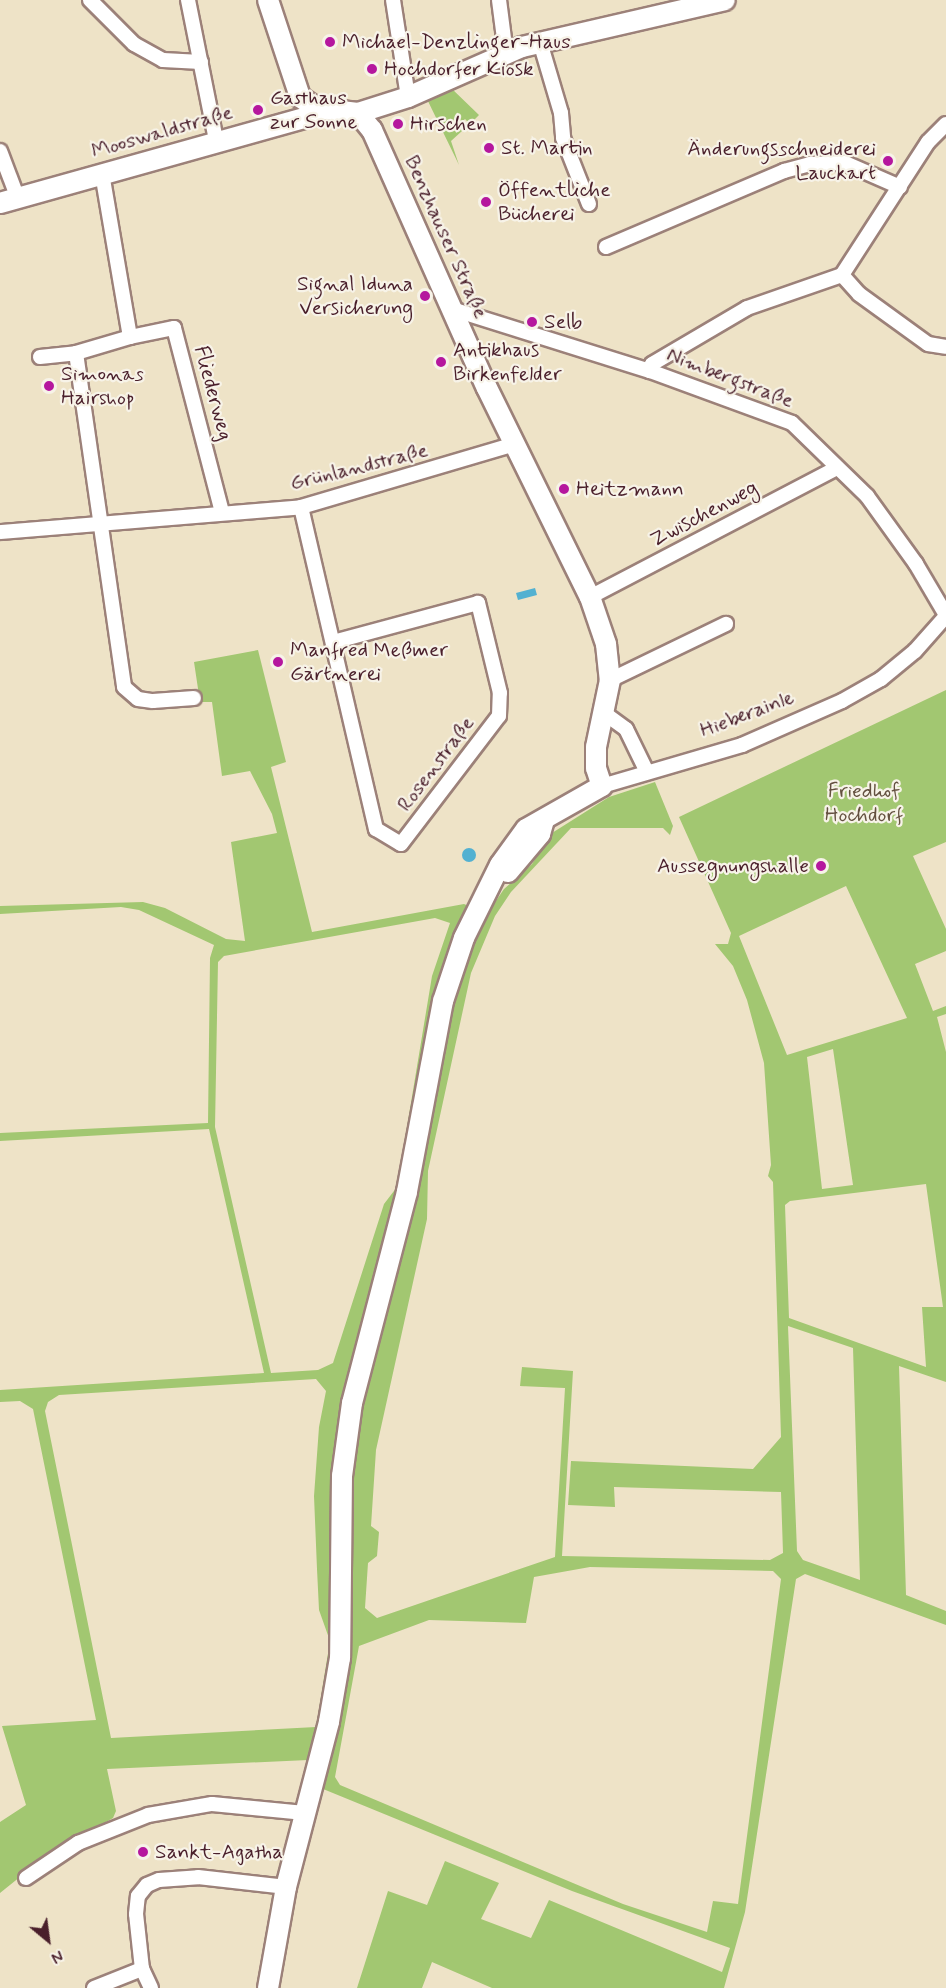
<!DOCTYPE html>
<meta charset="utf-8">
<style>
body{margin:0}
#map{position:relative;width:946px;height:1988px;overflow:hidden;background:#eee3c7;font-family:Mynerve,sans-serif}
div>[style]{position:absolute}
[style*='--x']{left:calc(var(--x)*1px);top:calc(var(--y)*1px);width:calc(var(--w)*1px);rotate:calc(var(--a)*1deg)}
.green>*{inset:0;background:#a2c771}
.water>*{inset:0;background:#53b1d1}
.round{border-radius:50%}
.roads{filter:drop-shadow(2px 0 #9c8179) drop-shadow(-2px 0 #9c8179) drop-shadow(0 2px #9c8179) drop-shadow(0 -2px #9c8179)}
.street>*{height:14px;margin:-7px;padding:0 7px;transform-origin:7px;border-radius:7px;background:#fff}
.secondary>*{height:20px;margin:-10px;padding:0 10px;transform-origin:10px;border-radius:10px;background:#fff}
.dots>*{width:16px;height:16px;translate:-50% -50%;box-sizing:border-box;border:3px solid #f7f3e8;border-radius:50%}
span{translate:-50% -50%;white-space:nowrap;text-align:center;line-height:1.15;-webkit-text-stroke:4.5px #f7f3e8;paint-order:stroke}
.poi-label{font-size:21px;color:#4a1f2b}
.left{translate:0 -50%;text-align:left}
.right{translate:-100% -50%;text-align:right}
.street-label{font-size:21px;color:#4a1f2b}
.park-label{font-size:21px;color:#645140}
.north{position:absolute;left:18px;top:1910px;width:60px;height:60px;-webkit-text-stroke:4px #f7f3e8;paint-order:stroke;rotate:151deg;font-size:16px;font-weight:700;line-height:24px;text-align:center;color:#4a1f2b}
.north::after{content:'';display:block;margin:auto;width:21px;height:27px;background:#4a1f2b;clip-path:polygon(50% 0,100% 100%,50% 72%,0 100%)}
</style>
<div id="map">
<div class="green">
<div style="clip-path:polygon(450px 87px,479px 115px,470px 124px,465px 119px,459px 125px,462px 131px,451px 141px,459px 165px,425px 95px)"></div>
<div style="clip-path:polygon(evenodd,258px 650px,286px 762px,271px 767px,312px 932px,464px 904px,487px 914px,504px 889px,532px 864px,552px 833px,609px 797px,655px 782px,673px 826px,670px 835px,663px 828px,571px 828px,511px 892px,495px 916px,471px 973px,428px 1171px,427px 1219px,376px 1450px,371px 1526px,379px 1532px,377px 1556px,368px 1563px,365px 1608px,377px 1618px,555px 1557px,565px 1388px,520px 1386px,522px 1367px,573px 1371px,562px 1556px,770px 1560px,783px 1553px,781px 1492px,614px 1487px,615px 1507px,568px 1505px,571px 1461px,753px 1469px,781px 1437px,773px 1182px,768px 1176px,771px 1165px,764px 1063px,747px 1000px,733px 966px,715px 944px,728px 944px,731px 933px,679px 817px,946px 690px,946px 842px,913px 856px,946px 929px,946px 951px,915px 964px,933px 1011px,946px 1006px,946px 1014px,937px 1017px,946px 1052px,946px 1382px,899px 1366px,906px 1595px,946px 1611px,946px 1625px,805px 1574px,796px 1579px,745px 1912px,724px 1988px,492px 1988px,432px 1962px,422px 1988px,357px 1988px,388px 1891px,427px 1905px,445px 1861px,499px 1883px,481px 1919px,531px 1938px,549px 1900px,722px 1972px,730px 1948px,572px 1891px,306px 1782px,308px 1760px,107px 1769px,116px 1811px,113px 1818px,46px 1856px,0 1893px,0 1822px,26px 1805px,2px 1726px,96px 1720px,33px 1409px,20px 1401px,0 1402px,0 1390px,264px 1373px,209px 1129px,0 1141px,0 1133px,208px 1123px,210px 958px,214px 945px,139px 910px,121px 907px,0 914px,0 906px,143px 902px,165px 908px,226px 939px,245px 941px,231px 842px,277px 833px,272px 814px,250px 771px,222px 776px,212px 702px,200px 702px,194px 662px,258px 650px,846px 886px,907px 1018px,787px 1055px,739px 936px,846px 886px,258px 650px,435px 918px,450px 923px,432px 976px,397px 1187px,384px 1204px,333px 1363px,318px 1370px,271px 1373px,215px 1127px,218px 962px,224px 956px,435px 918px,258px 650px,833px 1049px,853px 1185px,822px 1189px,807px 1057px,833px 1049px,258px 650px,926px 1184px,943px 1307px,922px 1307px,926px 1367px,789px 1318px,785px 1205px,790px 1201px,926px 1184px,258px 650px,788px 1326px,853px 1348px,860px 1580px,803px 1560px,797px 1551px,788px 1326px,258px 650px,316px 1379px,326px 1391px,319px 1427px,314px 1496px,317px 1569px,319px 1610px,330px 1641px,316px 1727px,111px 1738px,45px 1411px,48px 1402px,59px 1395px,316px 1379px,258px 650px,590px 1567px,773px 1571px,781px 1579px,738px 1904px,713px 1901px,707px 1932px,623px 1904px,340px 1785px,335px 1777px,359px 1646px,429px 1620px,526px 1623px,534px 1577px,590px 1567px)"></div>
</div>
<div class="water">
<div style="clip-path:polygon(535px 588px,537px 595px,518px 600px,516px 593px)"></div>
<div class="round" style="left:462px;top:848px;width:14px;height:14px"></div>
</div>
<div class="roads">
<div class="street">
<div style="--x:90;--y:0;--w:62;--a:45"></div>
<div style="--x:134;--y:44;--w:33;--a:29"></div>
<div style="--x:163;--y:60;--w:38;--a:3"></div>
<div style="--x:188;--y:0;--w:143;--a:78.7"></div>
<div style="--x:393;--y:0;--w:98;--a:81.2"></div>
<div style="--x:499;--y:0;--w:54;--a:82.6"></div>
<div style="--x:540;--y:42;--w:74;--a:73.5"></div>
<div style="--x:561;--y:113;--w:25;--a:85"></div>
<div style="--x:563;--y:138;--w:71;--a:68.5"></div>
<div style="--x:946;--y:124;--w:25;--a:135"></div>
<div style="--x:928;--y:142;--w:158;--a:122.9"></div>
<div style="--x:842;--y:275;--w:25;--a:48"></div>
<div style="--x:859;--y:294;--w:85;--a:35.9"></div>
<div style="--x:928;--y:344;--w:18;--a:9"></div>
<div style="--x:0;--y:151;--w:48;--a:69.3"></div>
<div style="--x:606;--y:247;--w:194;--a:-23.1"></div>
<div style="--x:784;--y:171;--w:27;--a:-15"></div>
<div style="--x:810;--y:164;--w:35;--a:-2"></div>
<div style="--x:845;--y:163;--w:60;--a:23.6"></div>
<div style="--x:452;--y:309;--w:207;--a:17.4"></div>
<div style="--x:650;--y:371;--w:151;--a:20.1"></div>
<div style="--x:792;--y:423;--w:105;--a:44.2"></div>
<div style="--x:867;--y:496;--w:84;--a:54.2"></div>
<div style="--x:916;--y:564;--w:59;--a:59.5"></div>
<div style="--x:130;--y:337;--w:45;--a:-11.6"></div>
<div style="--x:174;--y:328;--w:190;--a:75.4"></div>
<div style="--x:76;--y:353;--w:337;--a:81.8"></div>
<div style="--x:124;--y:687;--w:18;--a:41"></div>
<div style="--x:138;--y:699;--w:15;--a:8"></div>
<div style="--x:153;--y:701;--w:41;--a:-4.2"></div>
<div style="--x:40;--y:357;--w:36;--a:-6"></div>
<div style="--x:76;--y:353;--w:56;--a:-16.5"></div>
<div style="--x:130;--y:337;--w:165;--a:-99.7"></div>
<div style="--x:650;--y:371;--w:7;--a:-74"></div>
<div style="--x:652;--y:364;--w:110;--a:-30.5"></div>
<div style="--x:747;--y:308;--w:101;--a:-19.2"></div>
<div style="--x:301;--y:507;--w:331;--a:76.9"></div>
<div style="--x:376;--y:829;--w:29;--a:31"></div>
<div style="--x:401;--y:844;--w:161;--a:-52.6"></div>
<div style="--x:499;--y:716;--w:23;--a:-88"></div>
<div style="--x:500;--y:693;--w:93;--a:-103.7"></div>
<div style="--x:478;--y:603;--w:150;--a:164.9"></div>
<div style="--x:0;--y:532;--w:302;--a:-4.7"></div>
<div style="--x:301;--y:507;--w:223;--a:-16.4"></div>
<div style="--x:590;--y:597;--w:279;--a:-27.6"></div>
<div style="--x:610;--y:680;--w:129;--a:-25.8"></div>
<div style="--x:604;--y:713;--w:27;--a:36"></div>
<div style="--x:626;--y:729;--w:48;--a:64"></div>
<div style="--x:602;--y:786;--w:146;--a:-16.3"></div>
<div style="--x:742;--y:745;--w:109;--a:-23.7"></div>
<div style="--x:842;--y:701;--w:45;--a:-29.4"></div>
<div style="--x:881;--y:679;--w:44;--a:-39.5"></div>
<div style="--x:915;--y:651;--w:47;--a:-48.5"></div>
<div style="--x:26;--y:1878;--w:63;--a:-33.9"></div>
<div style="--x:78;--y:1843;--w:75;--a:-21.8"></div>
<div style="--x:148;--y:1815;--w:65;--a:-9.8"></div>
<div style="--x:212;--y:1804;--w:93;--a:5.5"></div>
<div style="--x:94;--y:1988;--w:52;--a:-21.6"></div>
<div style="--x:151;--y:1988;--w:21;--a:-115"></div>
<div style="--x:142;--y:1969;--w:55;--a:-96.2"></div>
<div style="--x:136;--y:1914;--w:18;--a:-84"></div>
<div style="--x:138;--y:1896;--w:14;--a:-51"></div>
<div style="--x:147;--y:1885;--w:13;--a:-23"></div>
<div style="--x:159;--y:1880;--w:39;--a:-4"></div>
<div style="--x:198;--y:1877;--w:89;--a:6.5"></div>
</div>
<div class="secondary">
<div style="--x:268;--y:0;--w:102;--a:71.7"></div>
<div style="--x:300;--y:97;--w:19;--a:35"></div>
<div style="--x:316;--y:108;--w:42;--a:6.8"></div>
<div style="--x:358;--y:113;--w:22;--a:51"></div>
<div style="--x:372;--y:130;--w:282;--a:66"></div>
<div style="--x:487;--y:388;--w:233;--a:63.8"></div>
<div style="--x:590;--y:597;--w:50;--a:71.2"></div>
<div style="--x:606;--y:644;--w:36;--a:84"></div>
<div style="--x:610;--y:680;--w:68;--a:101.8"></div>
<div style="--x:596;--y:747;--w:21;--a:90"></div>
<div style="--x:596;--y:768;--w:19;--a:72"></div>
<div style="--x:602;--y:786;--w:87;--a:150.5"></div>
<div style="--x:526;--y:829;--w:44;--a:125.8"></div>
<div style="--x:500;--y:865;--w:81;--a:116.3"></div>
<div style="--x:464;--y:938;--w:66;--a:108.4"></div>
<div style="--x:443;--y:1001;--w:194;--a:100.7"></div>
<div style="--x:407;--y:1192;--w:218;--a:104.6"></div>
<div style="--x:352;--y:1403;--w:74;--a:97.8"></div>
<div style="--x:342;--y:1476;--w:182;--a:90.6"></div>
<div style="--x:340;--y:1658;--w:65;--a:99.8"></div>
<div style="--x:329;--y:1722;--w:171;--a:104.6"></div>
<div style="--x:286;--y:1887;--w:103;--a:100.1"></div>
<div style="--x:358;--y:113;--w:52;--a:-17.7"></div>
<div style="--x:408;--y:97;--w:124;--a:-23.7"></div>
<div style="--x:522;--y:47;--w:208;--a:-13"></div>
<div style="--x:0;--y:203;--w:319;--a:-15.6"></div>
<div style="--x:307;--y:117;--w:13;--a:-45"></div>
<div style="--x:508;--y:872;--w:50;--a:-49.9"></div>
<div style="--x:540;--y:834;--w:15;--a:-74"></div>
</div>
</div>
<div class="dots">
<div style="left:330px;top:42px;background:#b5179e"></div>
<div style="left:372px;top:69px;background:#b5179e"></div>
<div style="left:258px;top:110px;background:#b5179e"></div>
<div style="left:398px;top:124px;background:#b5179e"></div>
<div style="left:489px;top:148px;background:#b5179e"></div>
<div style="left:888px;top:161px;background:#b5179e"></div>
<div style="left:486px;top:202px;background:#b5179e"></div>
<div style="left:425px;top:296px;background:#b5179e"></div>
<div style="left:532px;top:322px;background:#b5179e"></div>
<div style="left:441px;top:362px;background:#b5179e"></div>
<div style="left:49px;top:386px;background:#b5179e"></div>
<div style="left:564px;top:489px;background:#b5179e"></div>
<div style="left:278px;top:662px;background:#b5179e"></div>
<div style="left:821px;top:866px;background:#b5179e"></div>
<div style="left:143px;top:1852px;background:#b5179e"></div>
</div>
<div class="poi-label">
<span class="left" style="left:342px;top:42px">Michael-Denzlinger-Haus</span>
<span class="left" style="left:384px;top:69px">Hochdorfer Kiosk</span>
<span class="left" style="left:270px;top:110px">Gasthaus<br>zur Sonne</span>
<span class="left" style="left:410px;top:124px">Hirschen</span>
<span class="left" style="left:501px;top:148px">St. Martin</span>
<span class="right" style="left:876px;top:161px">Änderungsschneiderei<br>Lauckart</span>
<span class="left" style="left:498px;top:202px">Öffentliche<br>Bücherei</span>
<span class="right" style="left:413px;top:296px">Signal Iduna<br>Versicherung</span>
<span class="left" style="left:544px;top:322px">Selb</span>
<span class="left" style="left:453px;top:362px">Antikhaus<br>Birkenfelder</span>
<span class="left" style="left:61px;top:386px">Simonas<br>Hairshop</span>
<span class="left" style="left:576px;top:489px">Heitzmann</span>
<span class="left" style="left:290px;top:662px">Manfred Meßmer<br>Gärtnerei</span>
<span class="right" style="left:809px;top:866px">Aussegnungshalle</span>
<span class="left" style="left:155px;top:1852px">Sankt-Agatha</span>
</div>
<div class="street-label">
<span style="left:162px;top:132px;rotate:-16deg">Mooswaldstraße</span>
<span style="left:446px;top:237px;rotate:66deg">Benzhauser Straße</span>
<span style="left:730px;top:378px;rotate:21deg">Nimbergstraße</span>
<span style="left:213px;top:393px;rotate:75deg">Fliederweg</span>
<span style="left:359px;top:467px;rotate:-14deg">Grünlandstraße</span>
<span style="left:704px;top:514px;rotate:-28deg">Zwischenweg</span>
<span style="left:747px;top:714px;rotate:-21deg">Hieberainle</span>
<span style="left:436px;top:764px;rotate:-53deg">Rosenstraße</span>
</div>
<div class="park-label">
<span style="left:864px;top:803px">Friedhof<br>Hochdorf</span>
</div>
<div class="north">N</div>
</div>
